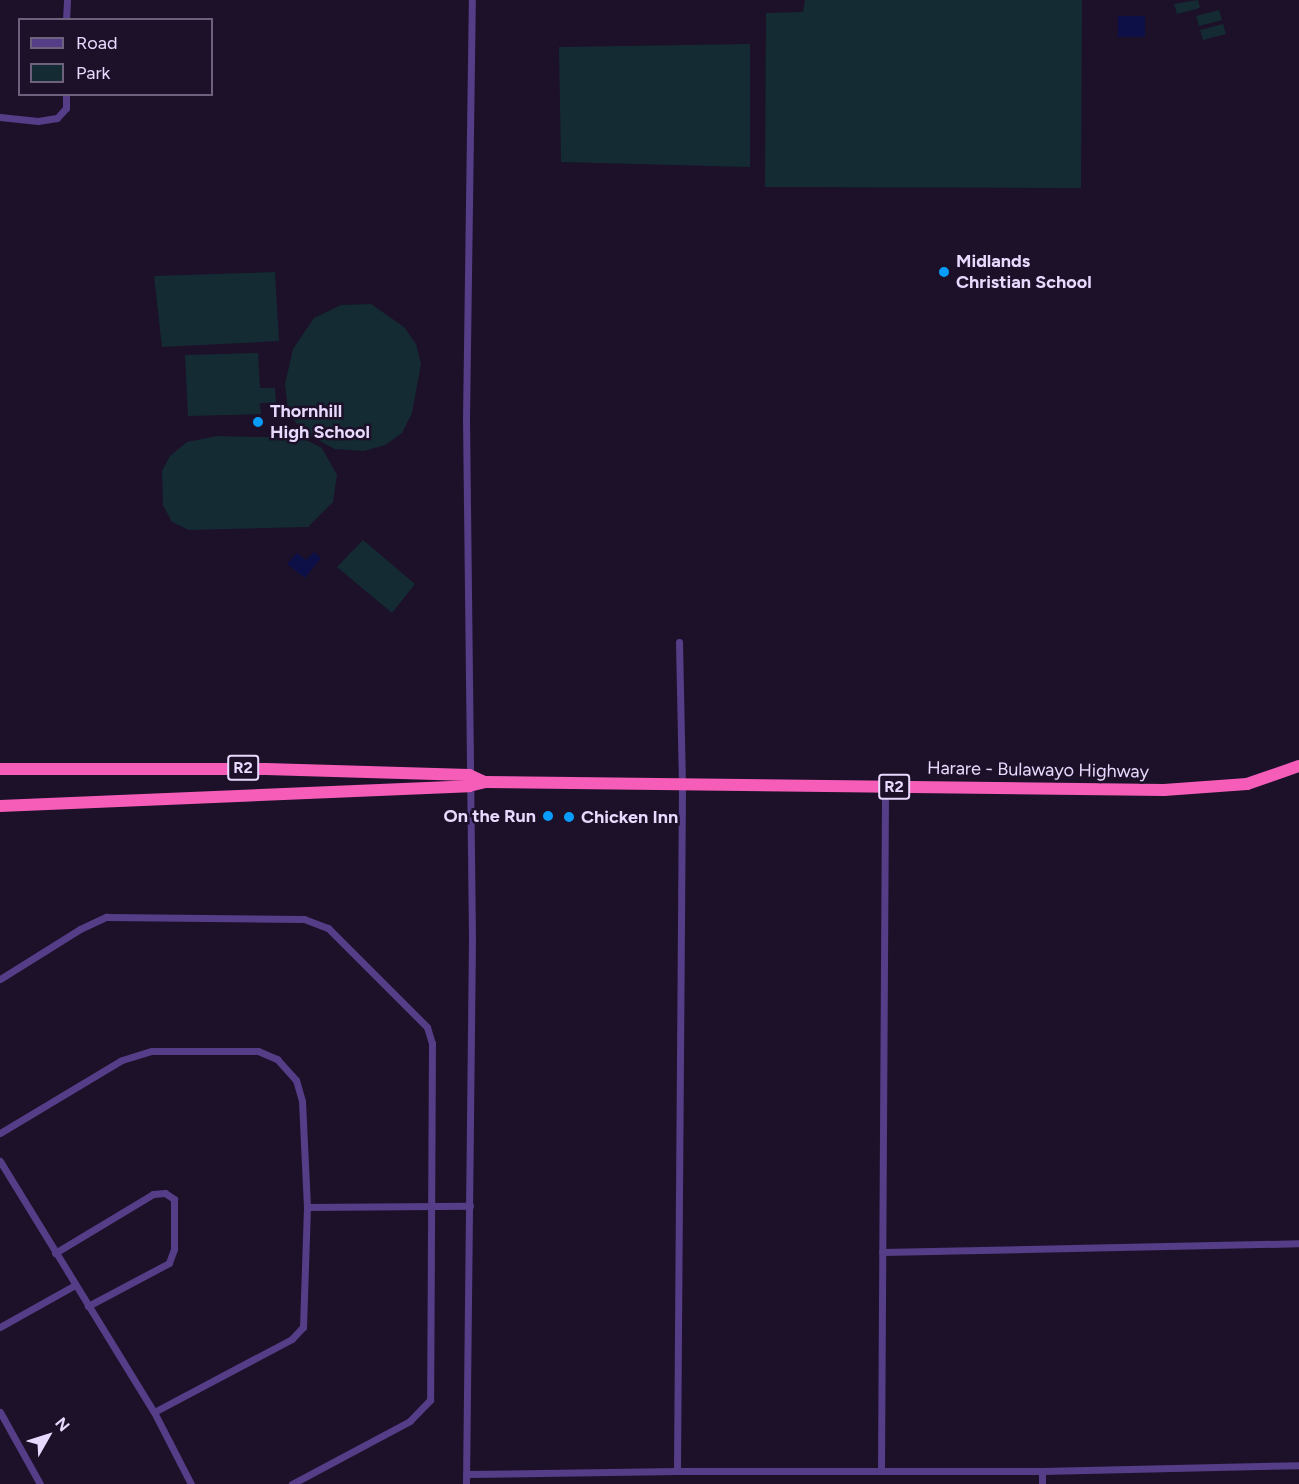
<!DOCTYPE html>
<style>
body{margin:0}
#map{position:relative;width:1299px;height:1484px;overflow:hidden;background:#1c1129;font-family:Figtree,sans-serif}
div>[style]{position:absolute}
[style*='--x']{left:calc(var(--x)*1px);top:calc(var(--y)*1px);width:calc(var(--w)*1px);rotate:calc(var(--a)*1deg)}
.green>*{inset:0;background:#142b33}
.water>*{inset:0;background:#0c1047}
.minor>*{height:7px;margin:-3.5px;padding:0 3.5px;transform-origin:3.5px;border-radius:3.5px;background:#553d87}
.trunk>*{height:12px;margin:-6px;padding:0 6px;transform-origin:6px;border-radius:6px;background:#f65db9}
.dots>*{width:16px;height:16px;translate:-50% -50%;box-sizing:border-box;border:3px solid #1c1129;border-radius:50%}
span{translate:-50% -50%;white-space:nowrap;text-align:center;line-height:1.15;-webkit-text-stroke:5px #1c1129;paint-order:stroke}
.shield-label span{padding:2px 4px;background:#1c1129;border:2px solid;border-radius:4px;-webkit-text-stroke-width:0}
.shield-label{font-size:16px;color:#e8dafe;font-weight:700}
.poi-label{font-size:18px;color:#e8dafe;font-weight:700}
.left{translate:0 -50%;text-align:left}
.right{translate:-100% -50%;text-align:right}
.street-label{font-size:18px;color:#e8dafe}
.legend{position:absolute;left:18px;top:18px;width:195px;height:78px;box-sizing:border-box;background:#1c1129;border:2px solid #6e617e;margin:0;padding:8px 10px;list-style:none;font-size:18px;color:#e8dafe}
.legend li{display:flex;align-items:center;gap:12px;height:30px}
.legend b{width:30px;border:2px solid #6e617e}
.north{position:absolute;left:18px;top:1406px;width:60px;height:60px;-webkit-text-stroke:4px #1c1129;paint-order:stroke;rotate:51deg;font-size:16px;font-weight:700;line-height:24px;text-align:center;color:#e8dafe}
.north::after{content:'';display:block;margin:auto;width:21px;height:27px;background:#e8dafe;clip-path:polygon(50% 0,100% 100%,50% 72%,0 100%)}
</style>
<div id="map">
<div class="green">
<div style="clip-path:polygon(805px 0,1082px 0,1081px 188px,765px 187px,766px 13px,803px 12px)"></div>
<div style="clip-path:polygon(1198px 0,1200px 8px,1177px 14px,1174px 4px)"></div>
<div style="clip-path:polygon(1219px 10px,1222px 20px,1199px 26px,1196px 16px)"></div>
<div style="clip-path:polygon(1223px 24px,1226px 34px,1203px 40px,1200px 30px)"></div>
<div style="clip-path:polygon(750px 44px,750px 167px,561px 162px,559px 47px)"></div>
<div style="clip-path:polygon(275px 272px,279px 341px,162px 347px,154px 276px)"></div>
<div style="clip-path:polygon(371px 304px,404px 327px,416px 344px,421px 364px,412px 413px,402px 433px,385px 445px,364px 451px,335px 449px,302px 432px,288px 410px,285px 384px,293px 349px,314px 318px,341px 305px)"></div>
<div style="clip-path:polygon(258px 353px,260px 388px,275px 388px,276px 403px,260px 403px,261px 414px,188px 416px,185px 355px)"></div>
<div style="clip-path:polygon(217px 436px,302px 438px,322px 448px,337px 475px,333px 502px,308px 527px,189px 530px,172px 522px,163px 505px,162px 471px,170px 456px,187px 442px)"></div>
<div style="clip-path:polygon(363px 540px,415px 584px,392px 613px,337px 567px)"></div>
</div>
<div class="water">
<div style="clip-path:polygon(1118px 16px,1145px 16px,1145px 37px,1118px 37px)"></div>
<div style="clip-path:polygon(314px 552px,321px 558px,305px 578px,287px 564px,297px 553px,306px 560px)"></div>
</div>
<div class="minor">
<div style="--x:66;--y:20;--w:20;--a:-87"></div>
<div style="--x:0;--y:117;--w:38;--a:6"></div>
<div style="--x:38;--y:121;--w:19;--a:-9"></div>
<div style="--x:57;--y:118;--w:13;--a:-48"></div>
<div style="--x:66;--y:108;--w:14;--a:-90"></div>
<div style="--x:679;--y:642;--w:144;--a:88.8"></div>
<div style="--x:682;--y:786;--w:685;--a:90.42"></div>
<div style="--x:677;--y:1471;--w:365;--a:0"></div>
<div style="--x:1042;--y:1471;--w:257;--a:-1.3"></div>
<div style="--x:0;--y:979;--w:94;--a:-32"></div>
<div style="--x:80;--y:929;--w:29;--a:-25"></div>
<div style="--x:106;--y:917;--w:198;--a:0.6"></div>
<div style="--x:304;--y:919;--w:26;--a:21"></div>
<div style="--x:328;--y:928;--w:140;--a:45"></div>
<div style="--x:427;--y:1027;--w:17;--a:73"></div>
<div style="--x:432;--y:1043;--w:357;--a:90.3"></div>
<div style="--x:430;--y:1400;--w:29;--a:134"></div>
<div style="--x:410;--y:1421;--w:134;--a:151.9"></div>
<div style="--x:0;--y:1133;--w:142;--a:-30.9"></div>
<div style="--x:122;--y:1060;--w:31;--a:-17"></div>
<div style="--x:152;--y:1051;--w:106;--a:0"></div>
<div style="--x:258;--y:1051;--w:21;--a:23"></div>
<div style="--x:277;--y:1059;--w:28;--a:48"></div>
<div style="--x:296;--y:1080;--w:22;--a:74"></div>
<div style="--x:302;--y:1101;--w:106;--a:87.3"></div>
<div style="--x:307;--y:1207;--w:120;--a:91.9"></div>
<div style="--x:303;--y:1327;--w:16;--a:133"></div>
<div style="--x:292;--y:1339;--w:156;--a:152.1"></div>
<div style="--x:0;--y:1161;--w:294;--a:58.5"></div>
<div style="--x:154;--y:1412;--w:81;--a:62.8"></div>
<div style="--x:307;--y:1207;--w:163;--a:-0.4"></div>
<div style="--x:882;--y:1252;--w:417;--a:-1.2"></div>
<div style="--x:55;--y:1253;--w:114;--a:-31"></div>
<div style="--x:153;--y:1194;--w:12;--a:-5"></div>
<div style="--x:165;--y:1193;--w:11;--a:34"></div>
<div style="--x:174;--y:1199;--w:50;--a:90"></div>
<div style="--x:174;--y:1249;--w:15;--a:110"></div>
<div style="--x:169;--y:1263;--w:92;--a:152"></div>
<div style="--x:0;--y:1327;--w:86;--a:-29.2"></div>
<div style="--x:0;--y:1412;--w:82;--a:60.9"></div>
<div style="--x:881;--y:1470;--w:683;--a:-89.66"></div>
<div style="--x:466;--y:1474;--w:211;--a:-0.8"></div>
<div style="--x:466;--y:1484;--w:545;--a:-89.37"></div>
<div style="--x:472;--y:939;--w:520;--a:-90.66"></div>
<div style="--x:466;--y:419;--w:419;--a:-89.2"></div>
<div style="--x:1042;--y:1484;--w:13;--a:-90"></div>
</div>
<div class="trunk">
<div style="--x:0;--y:769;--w:266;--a:0"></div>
<div style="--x:266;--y:769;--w:203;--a:1.7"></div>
<div style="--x:469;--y:775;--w:17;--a:24"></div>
<div style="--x:0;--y:806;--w:469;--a:-2.4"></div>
<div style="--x:469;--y:786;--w:16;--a:-14"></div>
<div style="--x:485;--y:782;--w:679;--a:0.68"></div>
<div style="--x:1164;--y:790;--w:83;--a:-4.1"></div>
<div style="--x:1247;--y:784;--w:55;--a:-19.1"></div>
</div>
<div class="dots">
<div style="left:944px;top:272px;background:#099cfb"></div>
<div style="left:258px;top:422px;background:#099cfb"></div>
<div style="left:548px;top:816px;background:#099cfb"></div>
<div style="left:569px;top:817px;background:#099cfb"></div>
</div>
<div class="shield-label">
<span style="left:243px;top:768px">R2</span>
<span style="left:894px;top:787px">R2</span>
</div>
<div class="poi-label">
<span class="left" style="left:956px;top:272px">Midlands<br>Christian School</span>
<span class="left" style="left:270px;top:422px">Thornhill<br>High School</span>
<span class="right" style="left:536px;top:816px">On the Run</span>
<span class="left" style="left:581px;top:817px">Chicken Inn</span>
</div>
<div class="street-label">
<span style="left:1038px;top:770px;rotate:1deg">Harare - Bulawayo Highway</span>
</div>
<ul class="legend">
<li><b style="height:8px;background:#553d87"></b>Road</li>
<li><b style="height:16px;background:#142b33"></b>Park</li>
</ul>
<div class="north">N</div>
</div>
